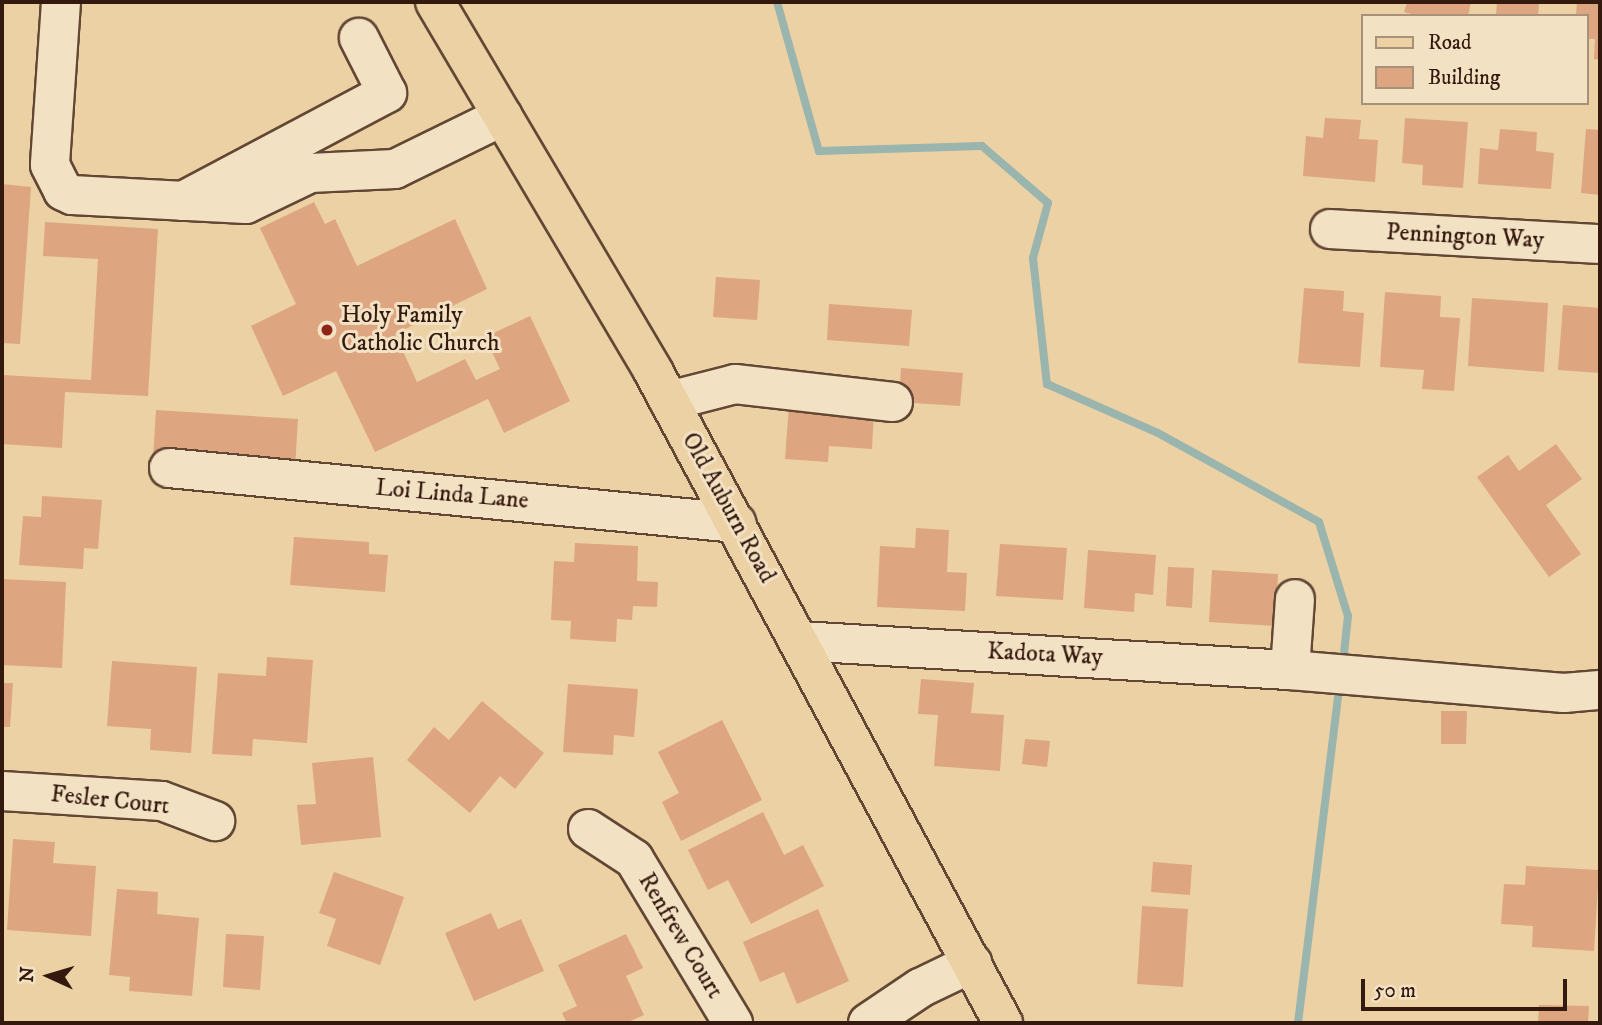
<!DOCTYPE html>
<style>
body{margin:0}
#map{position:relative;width:1602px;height:1025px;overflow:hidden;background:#ecd1a4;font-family:"IM FELL DW Pica",serif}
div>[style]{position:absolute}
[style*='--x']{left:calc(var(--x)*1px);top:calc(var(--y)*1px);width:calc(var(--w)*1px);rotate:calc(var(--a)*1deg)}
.stream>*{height:8px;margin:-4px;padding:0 4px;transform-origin:4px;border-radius:4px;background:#9ab5ae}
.building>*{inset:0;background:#dda580}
.roads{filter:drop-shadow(2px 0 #624734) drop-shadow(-2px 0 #624734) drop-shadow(0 2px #624734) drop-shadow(0 -2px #624734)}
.minor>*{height:38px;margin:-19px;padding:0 19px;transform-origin:19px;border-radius:19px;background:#f3e1c4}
.major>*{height:38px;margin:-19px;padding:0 19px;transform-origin:19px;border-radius:19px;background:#ecd1a4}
.dots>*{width:19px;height:19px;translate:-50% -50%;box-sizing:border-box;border:4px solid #f3e1c4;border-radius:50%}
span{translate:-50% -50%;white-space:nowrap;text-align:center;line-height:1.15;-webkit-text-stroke:6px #f3e1c4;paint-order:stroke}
.street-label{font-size:24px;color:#34190e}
.poi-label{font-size:24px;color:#34190e}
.left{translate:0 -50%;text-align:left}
.frame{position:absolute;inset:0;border:4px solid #34190e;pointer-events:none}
.legend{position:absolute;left:1361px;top:14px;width:228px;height:91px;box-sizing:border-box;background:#f3e1c4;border:2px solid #a7917b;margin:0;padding:9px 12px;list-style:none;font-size:21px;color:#34190e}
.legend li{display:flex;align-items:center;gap:14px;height:35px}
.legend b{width:35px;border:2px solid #a7917b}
.north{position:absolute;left:14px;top:941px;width:70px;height:70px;-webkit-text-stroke:5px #f3e1c4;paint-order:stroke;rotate:274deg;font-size:19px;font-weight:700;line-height:28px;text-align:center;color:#34190e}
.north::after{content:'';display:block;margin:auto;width:24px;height:32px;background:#34190e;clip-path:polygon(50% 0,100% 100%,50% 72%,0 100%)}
.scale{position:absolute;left:1361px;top:979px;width:206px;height:32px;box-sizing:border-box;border:4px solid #34190e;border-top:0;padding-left:9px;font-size:21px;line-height:24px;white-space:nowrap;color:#34190e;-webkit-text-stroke:5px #f3e1c4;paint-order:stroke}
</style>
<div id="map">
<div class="stream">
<div style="--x:777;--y:2;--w:155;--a:74.3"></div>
<div style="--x:819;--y:151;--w:163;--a:-1.8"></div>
<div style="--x:982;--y:146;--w:87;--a:40.8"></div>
<div style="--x:1048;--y:203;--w:57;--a:105.3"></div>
<div style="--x:1033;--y:258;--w:127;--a:83.7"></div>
<div style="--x:1047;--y:384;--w:121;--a:23.8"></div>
<div style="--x:1158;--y:433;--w:184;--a:28.9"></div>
<div style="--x:1319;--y:522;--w:98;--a:72.9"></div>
<div style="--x:1348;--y:616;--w:47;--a:96.1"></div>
<div style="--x:1298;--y:1023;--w:343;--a:-83"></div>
</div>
<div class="building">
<div style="clip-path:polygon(1407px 2px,1471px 2px,1468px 16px,1419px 16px,1404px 12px)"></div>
<div style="clip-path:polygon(1497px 2px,1539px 2px,1538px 16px,1496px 16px)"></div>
<div style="clip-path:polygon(1577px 2px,1600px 2px,1600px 60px,1594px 59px,1595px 39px,1586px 39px,1586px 16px,1576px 16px)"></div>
<div style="clip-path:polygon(1325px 118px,1361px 120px,1359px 139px,1378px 140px,1375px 182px,1303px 176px,1306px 136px,1323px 138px)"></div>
<div style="clip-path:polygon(1405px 118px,1468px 122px,1463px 188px,1422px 185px,1423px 165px,1402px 163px)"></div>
<div style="clip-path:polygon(1500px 129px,1537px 132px,1536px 151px,1554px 153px,1551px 189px,1478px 184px,1480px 148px,1498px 150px)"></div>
<div style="clip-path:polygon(1586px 129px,1600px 130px,1600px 195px,1581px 193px)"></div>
<div style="clip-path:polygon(2px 184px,31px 187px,20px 344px,2px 343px)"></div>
<div style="clip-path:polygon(314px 202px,325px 224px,335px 219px,357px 266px,455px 219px,487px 289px,395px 334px,417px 382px,465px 359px,476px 380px,500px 369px,485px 337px,530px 316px,570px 401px,504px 433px,488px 399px,375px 452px,336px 371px,283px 396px,251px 326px,296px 304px,260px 228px)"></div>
<div style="clip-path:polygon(45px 222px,158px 229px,148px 396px,65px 392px,62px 448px,2px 444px,2px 375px,91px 380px,98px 259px,43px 256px)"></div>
<div style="clip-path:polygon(716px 277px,760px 280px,757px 320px,713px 317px)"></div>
<div style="clip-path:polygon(1304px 288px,1344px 291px,1343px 311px,1364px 313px,1360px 367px,1298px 363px)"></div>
<div style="clip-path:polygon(1385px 292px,1441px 296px,1440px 317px,1460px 318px,1454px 391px,1422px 389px,1424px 370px,1380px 367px)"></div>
<div style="clip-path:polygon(1472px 298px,1548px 303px,1544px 372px,1468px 366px)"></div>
<div style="clip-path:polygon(829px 304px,912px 310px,909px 346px,827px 340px)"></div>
<div style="clip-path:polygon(1563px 305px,1600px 308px,1600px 373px,1558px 370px)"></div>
<div style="clip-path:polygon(901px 368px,963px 373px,960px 406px,899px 402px)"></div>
<div style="clip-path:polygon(789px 406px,874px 411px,872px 449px,829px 446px,828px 462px,785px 459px)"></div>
<div style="clip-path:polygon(156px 410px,298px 419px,295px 468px,153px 459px)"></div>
<div style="clip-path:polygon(1556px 444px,1582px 479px,1546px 505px,1581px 554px,1549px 577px,1477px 477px,1508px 455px,1519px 471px)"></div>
<div style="clip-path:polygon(42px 496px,102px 500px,98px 549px,84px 548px,83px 569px,19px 565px,23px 516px,41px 517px)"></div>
<div style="clip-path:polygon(916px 528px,949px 530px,947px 572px,967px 573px,965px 611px,877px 607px,880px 546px,915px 548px)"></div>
<div style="clip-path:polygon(294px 537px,369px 542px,369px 554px,388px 555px,385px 592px,290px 585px)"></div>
<div style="clip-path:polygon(575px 543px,638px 546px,637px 581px,658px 582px,657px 607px,633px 606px,632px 620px,617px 619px,616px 642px,570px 639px,571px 621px,551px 620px,554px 561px,574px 562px)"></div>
<div style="clip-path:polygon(1000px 544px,1067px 548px,1063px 600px,996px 596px)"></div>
<div style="clip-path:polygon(1088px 550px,1156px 555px,1153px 595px,1135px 593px,1134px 612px,1084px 608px)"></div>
<div style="clip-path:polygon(1168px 567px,1194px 568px,1192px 608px,1166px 606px)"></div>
<div style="clip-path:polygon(1212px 570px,1278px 574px,1275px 626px,1209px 622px)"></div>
<div style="clip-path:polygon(2px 579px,66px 582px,62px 668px,2px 665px)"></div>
<div style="clip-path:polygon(267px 657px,313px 660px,307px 743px,253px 739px,252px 756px,212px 754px,218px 673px,266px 676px)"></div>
<div style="clip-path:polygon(112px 661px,197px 667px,191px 753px,150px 750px,151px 729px,107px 726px)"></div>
<div style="clip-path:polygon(921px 679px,974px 683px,971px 713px,1004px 715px,1000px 771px,934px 766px,938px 715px,918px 714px)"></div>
<div style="clip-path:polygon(2px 683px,13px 683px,10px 727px,2px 727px)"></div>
<div style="clip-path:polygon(568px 684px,638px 689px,634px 737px,614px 735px,613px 755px,563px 752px)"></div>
<div style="clip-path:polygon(482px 701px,544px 753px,515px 789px,500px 776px,470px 813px,407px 760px,434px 727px,449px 740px)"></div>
<div style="clip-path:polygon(1441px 711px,1467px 711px,1466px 744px,1441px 744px)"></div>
<div style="clip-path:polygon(722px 720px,762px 800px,681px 841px,662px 802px,679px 793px,658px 752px)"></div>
<div style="clip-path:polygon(1025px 739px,1050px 741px,1047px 767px,1022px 764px)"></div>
<div style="clip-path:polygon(373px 757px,381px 837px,301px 845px,297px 805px,316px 804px,312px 763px)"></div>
<div style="clip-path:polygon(763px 812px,784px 855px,803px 845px,824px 886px,751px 924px,728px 880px,708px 890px,688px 850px)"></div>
<div style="clip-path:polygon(13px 839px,55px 842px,53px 863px,96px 866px,91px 936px,7px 930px)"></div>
<div style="clip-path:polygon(1153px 862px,1192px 865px,1190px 895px,1151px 892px)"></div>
<div style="clip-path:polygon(1526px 866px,1599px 870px,1594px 951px,1532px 947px,1533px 926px,1501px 924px,1504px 884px,1525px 885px)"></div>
<div style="clip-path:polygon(334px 872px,404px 897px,380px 965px,327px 946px,336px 919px,319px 913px)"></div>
<div style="clip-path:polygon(117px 889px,158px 892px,157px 914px,199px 918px,192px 996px,129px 991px,130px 977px,109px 975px)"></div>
<div style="clip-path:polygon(1142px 906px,1188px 909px,1183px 987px,1137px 984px)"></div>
<div style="clip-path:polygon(818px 909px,849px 981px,797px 1004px,784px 972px,760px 982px,743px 942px)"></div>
<div style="clip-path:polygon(491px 913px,498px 929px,521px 919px,544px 971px,474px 1001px,445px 933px)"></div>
<div style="clip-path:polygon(226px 934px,264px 936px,260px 990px,223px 987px)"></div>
<div style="clip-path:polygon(626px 934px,643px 968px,626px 976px,644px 1015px,626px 1023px,567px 1023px,562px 1013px,577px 1006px,558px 965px)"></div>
<div style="clip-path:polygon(1539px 1005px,1589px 1006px,1588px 1023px,1538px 1023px)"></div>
</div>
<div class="roads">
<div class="minor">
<div style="--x:61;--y:2;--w:163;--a:93.9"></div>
<div style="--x:50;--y:165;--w:29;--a:63"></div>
<div style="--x:63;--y:191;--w:10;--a:24"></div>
<div style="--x:72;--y:195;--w:174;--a:3"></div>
<div style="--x:246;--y:204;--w:71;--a:-25.8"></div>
<div style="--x:310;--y:173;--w:85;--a:-2.7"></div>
<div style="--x:395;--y:169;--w:120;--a:-26.1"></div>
<div style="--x:183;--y:201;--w:231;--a:-27.9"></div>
<div style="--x:387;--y:93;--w:62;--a:-117"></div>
<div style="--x:1330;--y:229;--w:270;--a:3.2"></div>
<div style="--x:669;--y:401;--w:68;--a:-14.4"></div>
<div style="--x:735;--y:384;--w:159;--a:6.5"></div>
<div style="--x:169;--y:468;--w:570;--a:5.54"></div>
<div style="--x:800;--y:641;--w:491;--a:3.4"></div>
<div style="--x:1290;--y:670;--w:275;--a:4.8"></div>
<div style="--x:1564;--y:693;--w:36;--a:-5"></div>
<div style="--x:1290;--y:670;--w:71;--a:-86"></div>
<div style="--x:2;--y:791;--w:160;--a:3.6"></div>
<div style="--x:162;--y:801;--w:57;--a:20.7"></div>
<div style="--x:588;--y:829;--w:55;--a:33.1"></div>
<div style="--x:634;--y:859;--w:192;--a:58.9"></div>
<div style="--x:868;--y:1023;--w:63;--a:-33.9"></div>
<div style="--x:920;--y:988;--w:58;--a:-25.7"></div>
</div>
<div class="major">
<div style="--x:435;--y:2;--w:429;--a:59.4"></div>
<div style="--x:653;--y:371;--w:740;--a:61.77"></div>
</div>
</div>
<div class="dots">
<div style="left:327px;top:330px;background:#8f2418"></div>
</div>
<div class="street-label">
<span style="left:1465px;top:237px;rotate:3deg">Pennington Way</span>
<span style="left:452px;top:495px;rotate:5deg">Loi Linda Lane</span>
<span style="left:728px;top:508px;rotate:61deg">Old Auburn Road</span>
<span style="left:1045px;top:655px;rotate:3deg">Kadota Way</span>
<span style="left:110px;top:801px;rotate:6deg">Fesler Court</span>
<span style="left:680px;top:936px;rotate:59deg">Renfrew Court</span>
</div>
<div class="poi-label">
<span class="left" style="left:341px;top:330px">Holy Family<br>Catholic Church</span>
</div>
<div class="frame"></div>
<ul class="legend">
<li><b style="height:9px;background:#ecd1a4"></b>Road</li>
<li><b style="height:19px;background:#dda580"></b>Building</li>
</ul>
<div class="north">N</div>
<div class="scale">50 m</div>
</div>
